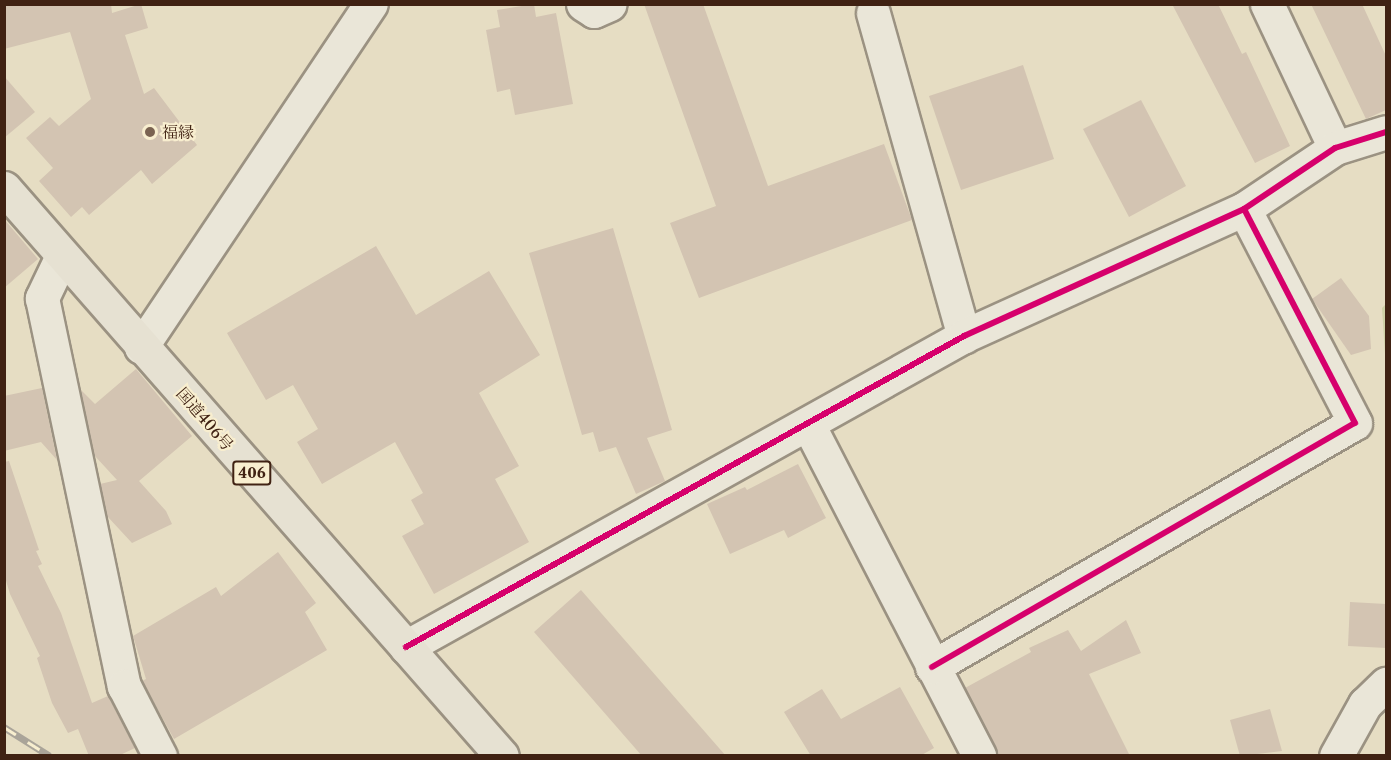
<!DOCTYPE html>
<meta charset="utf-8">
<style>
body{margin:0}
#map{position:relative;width:1391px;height:760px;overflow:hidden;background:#e6ddc3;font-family:"Libre Caslon Text","Noto Serif JP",serif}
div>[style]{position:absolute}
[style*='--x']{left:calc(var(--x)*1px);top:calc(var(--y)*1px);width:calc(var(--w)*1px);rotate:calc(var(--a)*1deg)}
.green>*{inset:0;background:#ced0a6}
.building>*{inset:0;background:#d3c4b2}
.roads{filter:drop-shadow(2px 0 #9b9282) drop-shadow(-2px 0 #9b9282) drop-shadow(0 2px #9b9282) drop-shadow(0 -2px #9b9282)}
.street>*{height:33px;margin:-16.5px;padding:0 16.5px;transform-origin:16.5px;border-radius:16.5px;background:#eae6d8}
.secondary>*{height:33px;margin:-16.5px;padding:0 16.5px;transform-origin:16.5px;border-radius:16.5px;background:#eae6d8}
.highway>*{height:33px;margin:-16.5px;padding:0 16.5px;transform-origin:16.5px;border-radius:16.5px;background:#e6e1d2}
.rail>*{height:7px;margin-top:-3.5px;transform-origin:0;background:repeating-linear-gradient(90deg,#f8eecf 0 14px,#aaa499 0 28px);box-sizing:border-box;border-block:2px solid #aaa499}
.cycleway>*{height:6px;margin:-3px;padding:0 3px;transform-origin:3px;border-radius:3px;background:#d6006c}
.dots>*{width:16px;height:16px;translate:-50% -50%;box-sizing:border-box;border:3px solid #f8eecf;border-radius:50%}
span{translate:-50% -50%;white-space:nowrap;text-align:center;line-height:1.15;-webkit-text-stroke:4.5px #f8eecf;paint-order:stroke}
.shield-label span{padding:2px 4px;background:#f8eecf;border:2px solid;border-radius:4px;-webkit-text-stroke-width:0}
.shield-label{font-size:15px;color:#402213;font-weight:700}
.poi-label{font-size:16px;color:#402213}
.left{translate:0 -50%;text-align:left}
.street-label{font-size:16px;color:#402213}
.frame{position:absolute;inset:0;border:6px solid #402213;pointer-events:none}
</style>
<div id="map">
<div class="green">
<div style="clip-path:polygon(1386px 304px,1386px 369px,1382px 308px)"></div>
</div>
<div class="building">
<div style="clip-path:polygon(4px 4px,111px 4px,112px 13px,141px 4px,148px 28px,125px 35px,144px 94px,154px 88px,197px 145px,152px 184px,141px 170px,89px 215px,82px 207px,71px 217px,39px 181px,53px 168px,26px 138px,50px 117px,59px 126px,91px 99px,70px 32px,4px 49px)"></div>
<div style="clip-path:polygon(534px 4px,536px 17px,556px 13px,573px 104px,515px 115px,510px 89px,497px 92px,486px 30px,500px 27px,497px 10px)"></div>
<div style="clip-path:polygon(644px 4px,703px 4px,768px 186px,884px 144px,912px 220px,699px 298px,670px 223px,716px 206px)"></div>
<div style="clip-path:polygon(1172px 4px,1218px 4px,1242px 54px,1246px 52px,1290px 146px,1255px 163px)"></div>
<div style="clip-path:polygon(1311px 4px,1362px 4px,1386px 56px,1386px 110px,1366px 119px)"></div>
<div style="clip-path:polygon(1023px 65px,1054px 159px,961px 190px,929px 96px)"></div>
<div style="clip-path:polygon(4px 76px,35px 112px,4px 138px)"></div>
<div style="clip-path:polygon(1141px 100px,1186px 186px,1129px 217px,1083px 129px)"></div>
<div style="clip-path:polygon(4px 219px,38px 259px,4px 288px)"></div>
<div style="clip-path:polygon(613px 228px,672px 430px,647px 438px,665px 481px,636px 494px,616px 447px,599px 452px,593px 432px,582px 435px,529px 253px)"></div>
<div style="clip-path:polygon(376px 246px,416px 315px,489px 271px,540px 355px,479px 393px,519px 466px,495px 479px,529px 542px,434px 594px,402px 536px,424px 524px,411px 500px,423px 493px,395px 442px,322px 484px,297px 442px,318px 429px,293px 385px,266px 400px,227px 333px)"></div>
<div style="clip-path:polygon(1341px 278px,1369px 316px,1371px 349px,1351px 355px,1312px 299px)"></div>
<div style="clip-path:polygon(136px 369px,192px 436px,139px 481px,166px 511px,172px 524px,132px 543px,107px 516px,100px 484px,117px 480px,94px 455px,81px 390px,95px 404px)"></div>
<div style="clip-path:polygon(42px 388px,57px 460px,41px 442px,4px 451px,4px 396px)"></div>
<div style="clip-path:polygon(9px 461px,39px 550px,36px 551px,42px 564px,38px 566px,61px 613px,92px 703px,108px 696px,135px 748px,118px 756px,89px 756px,78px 729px,68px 733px,52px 703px,37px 658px,40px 656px,10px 594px,4px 574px,4px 462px)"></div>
<div style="clip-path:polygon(798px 464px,826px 518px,788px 538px,784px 530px,730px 554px,707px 504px,745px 487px,747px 490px)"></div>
<div style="clip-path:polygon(278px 552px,316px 603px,305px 612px,327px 650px,174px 739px,142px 681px,146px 679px,133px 636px,216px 587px,221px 596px)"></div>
<div style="clip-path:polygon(581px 590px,726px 756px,642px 756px,534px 632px)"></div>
<div style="clip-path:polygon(1350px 602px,1386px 604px,1386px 648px,1348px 646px)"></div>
<div style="clip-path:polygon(1126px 620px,1141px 653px,1089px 674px,1130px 756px,998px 756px,965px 688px,1031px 652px,1029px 648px,1068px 630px,1081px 651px)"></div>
<div style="clip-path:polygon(900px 687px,934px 748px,920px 756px,811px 756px,784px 712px,822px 689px,841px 719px)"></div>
<div style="clip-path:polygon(1270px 709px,1282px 751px,1240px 756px,1230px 720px)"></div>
</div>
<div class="roads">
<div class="street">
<div style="--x:583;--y:4;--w:13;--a:32"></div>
<div style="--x:594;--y:11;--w:17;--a:-24"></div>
<div style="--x:1267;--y:4;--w:159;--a:64.7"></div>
<div style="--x:873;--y:13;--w:336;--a:74.3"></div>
<div style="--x:62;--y:256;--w:47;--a:115.5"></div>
<div style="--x:42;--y:298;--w:397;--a:78.1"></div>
<div style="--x:124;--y:686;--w:79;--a:62.8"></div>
<div style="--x:809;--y:426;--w:371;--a:62.7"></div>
<div style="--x:406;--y:647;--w:639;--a:-29.13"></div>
<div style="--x:964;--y:336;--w:307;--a:-24.4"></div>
<div style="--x:1244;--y:209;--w:110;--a:-33.8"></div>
<div style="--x:1335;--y:148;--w:53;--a:-17.4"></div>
<div style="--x:932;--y:667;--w:488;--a:-30"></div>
<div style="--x:1355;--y:423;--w:241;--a:-117.4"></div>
<div style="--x:1336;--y:756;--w:60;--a:-60.9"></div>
<div style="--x:1365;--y:704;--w:29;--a:-44"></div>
</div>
<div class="secondary">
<div style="--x:141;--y:347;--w:413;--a:-56.2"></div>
</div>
<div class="highway">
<div style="--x:4;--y:188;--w:755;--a:48.76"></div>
</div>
</div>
<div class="rail">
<div style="--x:4;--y:727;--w:54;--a:32.2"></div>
</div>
<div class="cycleway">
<div style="--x:406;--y:647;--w:639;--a:-29.13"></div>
<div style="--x:964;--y:336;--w:307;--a:-24.4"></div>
<div style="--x:1244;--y:209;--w:110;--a:-33.8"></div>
<div style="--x:1335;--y:148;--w:53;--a:-17.4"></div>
<div style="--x:932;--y:667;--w:488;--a:-30"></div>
<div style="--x:1355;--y:423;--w:241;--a:-117.4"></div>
</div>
<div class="dots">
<div style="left:150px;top:132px;background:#7a6351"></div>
</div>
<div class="shield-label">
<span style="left:252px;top:473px">406</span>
</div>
<div class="poi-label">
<span class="left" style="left:162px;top:132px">福縁</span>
</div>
<div class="street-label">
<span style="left:205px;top:419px;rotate:49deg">国道406号</span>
</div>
<div class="frame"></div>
</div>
